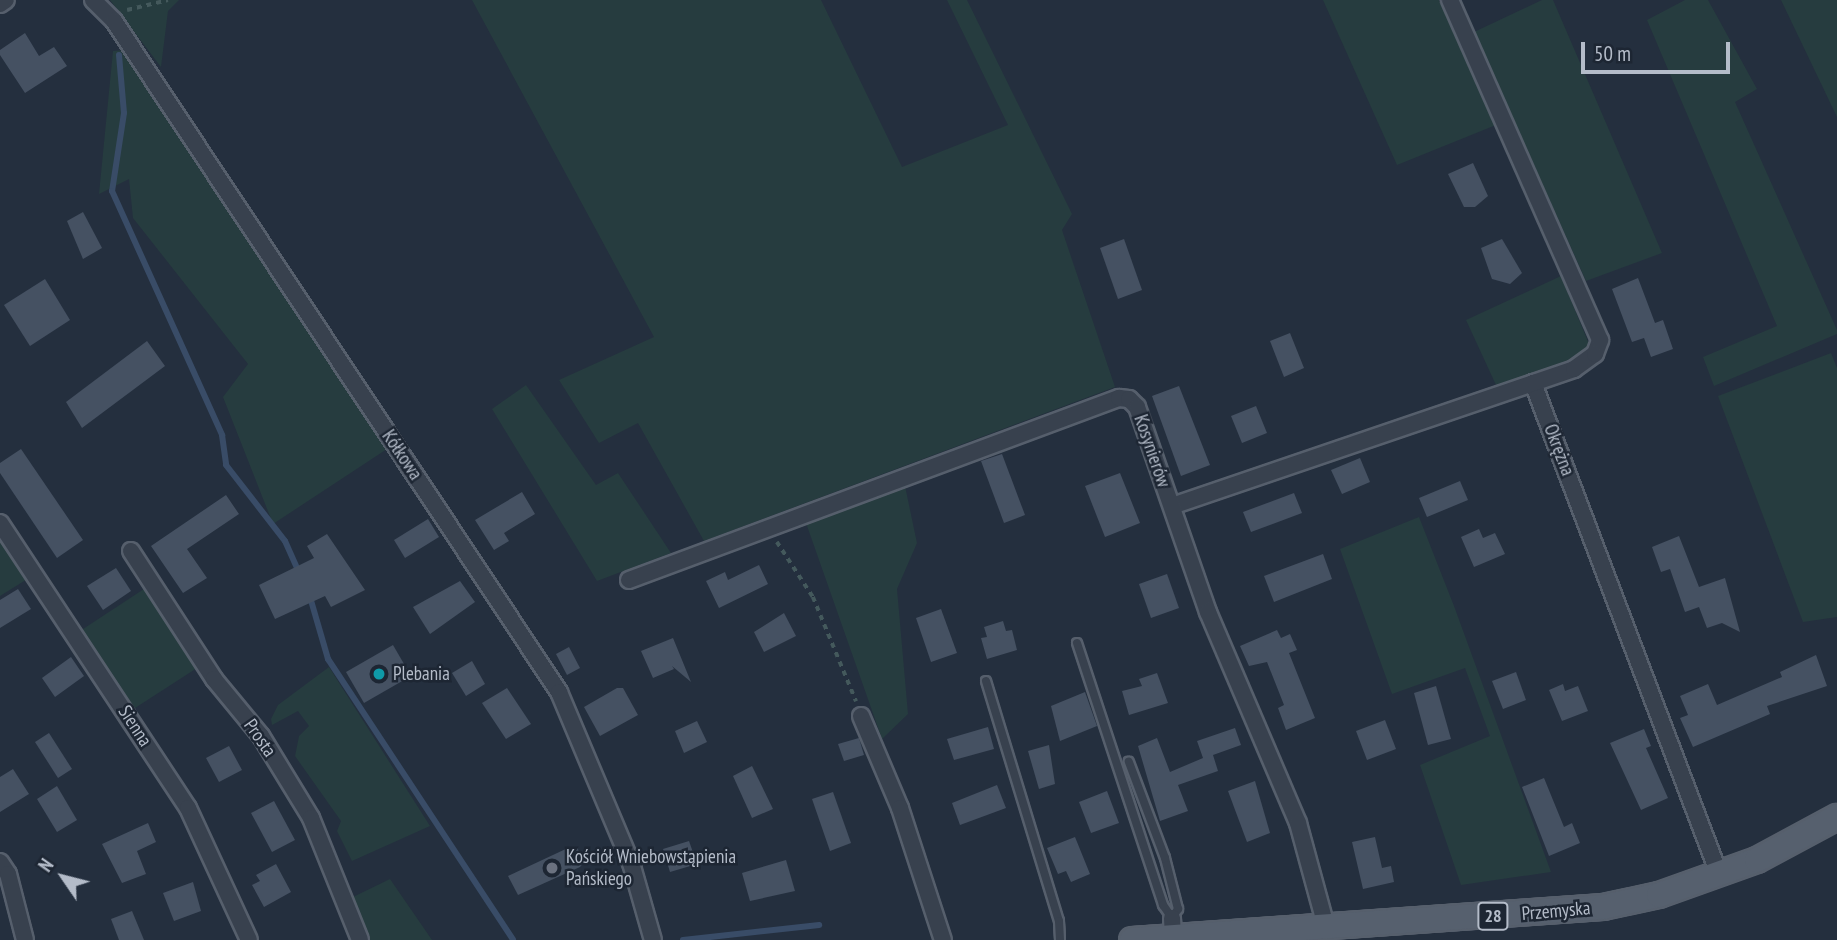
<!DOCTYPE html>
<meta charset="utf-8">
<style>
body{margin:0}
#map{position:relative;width:1837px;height:940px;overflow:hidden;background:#242f3e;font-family:"PT Sans Narrow",sans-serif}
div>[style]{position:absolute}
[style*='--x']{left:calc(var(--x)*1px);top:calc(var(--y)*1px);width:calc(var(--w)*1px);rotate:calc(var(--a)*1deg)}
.green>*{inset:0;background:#263c3f}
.stream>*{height:6px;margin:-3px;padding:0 3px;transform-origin:3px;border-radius:3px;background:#394c67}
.building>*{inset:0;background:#455162}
.path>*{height:3.5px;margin-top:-1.75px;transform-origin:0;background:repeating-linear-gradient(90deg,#44595c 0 5px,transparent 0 10px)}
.roads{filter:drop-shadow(2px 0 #565f6c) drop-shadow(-2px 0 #565f6c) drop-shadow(0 2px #565f6c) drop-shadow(0 -2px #565f6c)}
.lane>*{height:8px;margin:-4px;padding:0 4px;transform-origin:4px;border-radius:4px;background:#38414e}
.street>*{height:16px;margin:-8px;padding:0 8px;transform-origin:8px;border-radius:8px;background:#38414e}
.primary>*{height:24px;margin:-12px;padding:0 12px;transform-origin:12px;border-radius:12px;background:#56606e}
.dots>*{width:19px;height:19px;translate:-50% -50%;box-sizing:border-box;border:4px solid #1d2633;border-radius:50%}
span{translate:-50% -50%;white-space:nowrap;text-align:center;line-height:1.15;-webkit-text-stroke:5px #1d2633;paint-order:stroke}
.shield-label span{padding:2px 5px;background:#1d2633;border:2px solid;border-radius:5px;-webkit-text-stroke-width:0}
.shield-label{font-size:18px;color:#b4bcc9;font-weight:700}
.street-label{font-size:19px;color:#b4bcc9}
.poi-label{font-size:19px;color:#b4bcc9}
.left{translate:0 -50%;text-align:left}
.north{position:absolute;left:28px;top:842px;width:70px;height:70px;-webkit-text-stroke:5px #1d2633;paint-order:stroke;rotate:305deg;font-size:19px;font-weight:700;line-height:28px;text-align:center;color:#b4bcc9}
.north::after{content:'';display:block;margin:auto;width:24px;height:32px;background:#b4bcc9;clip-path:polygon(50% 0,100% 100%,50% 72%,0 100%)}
.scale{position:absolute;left:1581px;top:42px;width:149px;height:32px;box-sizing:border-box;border:4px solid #b4bcc9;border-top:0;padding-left:9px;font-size:21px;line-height:24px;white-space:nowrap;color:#b4bcc9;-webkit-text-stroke:5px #1d2633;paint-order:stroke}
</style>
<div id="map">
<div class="green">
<div style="clip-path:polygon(110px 0,179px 0,168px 11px,161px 67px)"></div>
<div style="clip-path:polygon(472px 0,821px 0,902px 167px,1008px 125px,947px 0,967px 0,1072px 214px,1062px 230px,1115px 387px,704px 541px,638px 423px,599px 443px,559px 380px,654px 337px)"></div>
<div style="clip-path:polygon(1323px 0,1439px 0,1496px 125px,1397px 165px)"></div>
<div style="clip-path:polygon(1542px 0,1553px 0,1662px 253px,1586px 281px,1474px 32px)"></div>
<div style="clip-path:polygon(1685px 0,1708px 0,1757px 89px,1735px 102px,1837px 330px,1837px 334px,1714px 386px,1703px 357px,1777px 326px,1647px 20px)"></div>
<div style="clip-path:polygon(1781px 0,1837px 0,1837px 117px)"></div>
<div style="clip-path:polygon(125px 50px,387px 449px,273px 524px,223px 397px,248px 364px,133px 218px,129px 179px,99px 194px,113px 51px)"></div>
<div style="clip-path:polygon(1561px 276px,1589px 344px,1578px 359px,1496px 385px,1466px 320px)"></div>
<div style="clip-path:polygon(1831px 353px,1837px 368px,1837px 617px,1803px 622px,1718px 396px)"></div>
<div style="clip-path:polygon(526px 385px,596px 485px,618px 473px,671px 553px,597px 581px,492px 409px)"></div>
<div style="clip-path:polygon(905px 486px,917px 543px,897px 589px,908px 714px,882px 739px,806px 523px)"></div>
<div style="clip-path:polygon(1419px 517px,1454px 606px,1551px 872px,1461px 885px,1420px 765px,1490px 736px,1465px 668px,1392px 694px,1340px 549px)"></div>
<div style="clip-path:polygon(0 536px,29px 578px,0 596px)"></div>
<div style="clip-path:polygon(144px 589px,197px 668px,132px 710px,80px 631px)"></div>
<div style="clip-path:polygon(329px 667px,430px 826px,352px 861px,337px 831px,341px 821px,295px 756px,299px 736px,309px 726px,298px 711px,272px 725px,271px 719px,278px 705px)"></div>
<div style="clip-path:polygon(390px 879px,432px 940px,365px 940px,351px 908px,353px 897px)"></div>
</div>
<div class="stream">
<div style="--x:119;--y:55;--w:58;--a:85.1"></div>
<div style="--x:124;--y:113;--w:79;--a:98.7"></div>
<div style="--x:112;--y:191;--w:268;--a:65.7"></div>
<div style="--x:222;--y:435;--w:30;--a:82"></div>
<div style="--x:226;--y:465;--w:96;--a:52.2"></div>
<div style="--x:285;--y:541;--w:36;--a:66"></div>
<div style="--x:310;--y:597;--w:65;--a:73.8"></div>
<div style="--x:328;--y:659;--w:336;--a:56.6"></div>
<div style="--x:683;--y:940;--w:137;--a:-6.3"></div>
</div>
<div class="building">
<div style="clip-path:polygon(25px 33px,39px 56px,54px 47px,67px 66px,25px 93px,0 55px,0 50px)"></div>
<div style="clip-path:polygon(1473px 163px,1488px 196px,1475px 207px,1464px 207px,1448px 174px)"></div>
<div style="clip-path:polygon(83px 212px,102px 248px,83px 259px,67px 221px)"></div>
<div style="clip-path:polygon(1124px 239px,1142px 290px,1118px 299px,1100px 248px)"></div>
<div style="clip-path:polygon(1502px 239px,1522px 273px,1510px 284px,1492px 279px,1481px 248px)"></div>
<div style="clip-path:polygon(1638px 278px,1655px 323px,1663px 320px,1673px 349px,1651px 357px,1644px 338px,1632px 342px,1612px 289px)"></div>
<div style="clip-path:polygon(45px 279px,70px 320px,30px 346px,4px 305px)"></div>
<div style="clip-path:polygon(1290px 333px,1304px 368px,1284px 377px,1270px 341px)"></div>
<div style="clip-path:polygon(147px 341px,165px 366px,82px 428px,66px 402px)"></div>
<div style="clip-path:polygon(1179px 386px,1210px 465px,1181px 476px,1152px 396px)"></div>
<div style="clip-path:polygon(1256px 406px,1267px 433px,1242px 443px,1231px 416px)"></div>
<div style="clip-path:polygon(21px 449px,83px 540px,57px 558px,0 473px,0 463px)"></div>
<div style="clip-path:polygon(1002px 454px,1025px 515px,1004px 523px,981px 461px)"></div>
<div style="clip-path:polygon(1360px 458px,1370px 482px,1342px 494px,1331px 470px)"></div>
<div style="clip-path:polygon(1120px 473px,1140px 523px,1105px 537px,1085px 486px)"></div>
<div style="clip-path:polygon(1460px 481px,1468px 500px,1427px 517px,1419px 498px)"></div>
<div style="clip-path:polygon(522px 492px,535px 514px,504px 533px,509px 541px,494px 550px,475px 520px)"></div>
<div style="clip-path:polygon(1294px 493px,1302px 513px,1251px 532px,1243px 512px)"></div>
<div style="clip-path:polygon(226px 495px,239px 514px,187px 549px,207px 578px,183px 593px,151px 546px)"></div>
<div style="clip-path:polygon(428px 519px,439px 537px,405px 558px,394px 540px)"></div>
<div style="clip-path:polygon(1479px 529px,1483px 538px,1495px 533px,1505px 554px,1474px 567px,1461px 537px)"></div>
<div style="clip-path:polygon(327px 534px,365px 590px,331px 607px,325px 596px,275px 619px,259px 585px,314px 558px,307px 546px)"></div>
<div style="clip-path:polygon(1679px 536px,1699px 587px,1725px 578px,1740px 632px,1722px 623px,1707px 628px,1699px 607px,1685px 612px,1670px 569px,1661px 572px,1652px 547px)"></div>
<div style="clip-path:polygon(1323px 554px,1332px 579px,1274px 602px,1264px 576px)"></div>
<div style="clip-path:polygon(759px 565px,768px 584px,719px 608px,706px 581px,725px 572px,728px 580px)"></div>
<div style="clip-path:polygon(116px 568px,131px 591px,103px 610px,87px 586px)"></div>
<div style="clip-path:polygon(1167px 574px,1179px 608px,1151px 618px,1139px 584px)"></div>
<div style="clip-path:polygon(460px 581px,475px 602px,430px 634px,413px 607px)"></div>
<div style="clip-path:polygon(18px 589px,31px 609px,0 628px,0 600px)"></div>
<div style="clip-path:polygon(941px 609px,957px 653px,931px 662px,916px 618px)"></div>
<div style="clip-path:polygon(784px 613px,796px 636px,764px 652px,754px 632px)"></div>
<div style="clip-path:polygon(1003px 621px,1006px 631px,1012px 630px,1017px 650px,987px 659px,981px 638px,987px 637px,984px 627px)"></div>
<div style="clip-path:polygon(1277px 630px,1281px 638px,1290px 634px,1297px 650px,1289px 653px,1315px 718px,1286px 730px,1278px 708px,1284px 705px,1267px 662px,1249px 666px,1240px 646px)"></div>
<div style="clip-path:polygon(673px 638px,691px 682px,672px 666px,674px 669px,653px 678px,641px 651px)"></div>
<div style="clip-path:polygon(393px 645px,411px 676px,364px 703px,346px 672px)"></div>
<div style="clip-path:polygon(569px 647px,580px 668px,567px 675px,556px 654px)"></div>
<div style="clip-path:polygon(1816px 655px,1827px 686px,1767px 706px,1770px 714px,1693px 747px,1680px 718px,1688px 715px,1680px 696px,1708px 684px,1717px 705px,1782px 677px,1780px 672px)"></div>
<div style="clip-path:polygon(71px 657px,84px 676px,55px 697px,42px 678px)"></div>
<div style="clip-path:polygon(472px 661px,485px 684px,466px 696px,452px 673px)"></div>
<div style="clip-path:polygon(1516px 672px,1526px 700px,1503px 709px,1492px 681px)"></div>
<div style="clip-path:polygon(1157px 673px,1168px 703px,1129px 715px,1122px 691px,1142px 686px,1139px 679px)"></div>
<div style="clip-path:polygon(1563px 684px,1565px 691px,1578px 686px,1588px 711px,1562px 721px,1549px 690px)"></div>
<div style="clip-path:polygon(1436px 686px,1451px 739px,1428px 745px,1414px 693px)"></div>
<div style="clip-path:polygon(507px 688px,531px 724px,506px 739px,482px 703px)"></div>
<div style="clip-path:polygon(617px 688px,623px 688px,638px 715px,600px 736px,584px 707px)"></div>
<div style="clip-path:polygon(1085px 692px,1097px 726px,1060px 741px,1051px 706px)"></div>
<div style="clip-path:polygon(1385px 720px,1396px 749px,1367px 760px,1356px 731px)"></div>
<div style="clip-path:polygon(697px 721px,707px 742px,684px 753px,675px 731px)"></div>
<div style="clip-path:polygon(988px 727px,994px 749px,954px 760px,947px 739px)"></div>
<div style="clip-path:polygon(1235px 728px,1241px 745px,1213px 755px,1218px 771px,1178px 785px,1188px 811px,1160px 821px,1138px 746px,1157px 738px,1170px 772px,1203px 758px,1197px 741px)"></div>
<div style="clip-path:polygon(1644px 729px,1651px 746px,1646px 748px,1668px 798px,1641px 810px,1610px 743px)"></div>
<div style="clip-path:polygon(49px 733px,72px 769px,58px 778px,35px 742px)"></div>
<div style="clip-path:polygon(859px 738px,864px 755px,844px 761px,838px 744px)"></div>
<div style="clip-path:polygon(1049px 745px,1055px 784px,1039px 789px,1028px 751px)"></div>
<div style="clip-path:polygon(229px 746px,242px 770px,219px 782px,206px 758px)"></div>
<div style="clip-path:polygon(752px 766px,773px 809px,752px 818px,733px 776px)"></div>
<div style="clip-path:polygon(13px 769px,29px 794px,0 812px,0 777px)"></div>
<div style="clip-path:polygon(1544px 778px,1564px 827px,1572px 823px,1580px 843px,1549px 856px,1522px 787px)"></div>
<div style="clip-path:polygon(1255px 781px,1270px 833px,1247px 842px,1228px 791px)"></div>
<div style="clip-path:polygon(997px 785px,1006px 808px,960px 825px,952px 803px)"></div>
<div style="clip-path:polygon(57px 786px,77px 820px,57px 832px,37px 799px)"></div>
<div style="clip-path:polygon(1107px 791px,1119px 823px,1091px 833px,1079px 802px)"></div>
<div style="clip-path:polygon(833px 792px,851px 843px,830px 851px,812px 799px)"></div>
<div style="clip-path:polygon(274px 801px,295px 840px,272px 852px,251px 813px)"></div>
<div style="clip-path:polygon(148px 823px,156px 842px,137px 851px,146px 874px,122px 883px,102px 844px)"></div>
<div style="clip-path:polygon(1075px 837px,1090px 874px,1071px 882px,1066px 871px,1058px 874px,1047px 848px)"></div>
<div style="clip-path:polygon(1375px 837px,1382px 868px,1391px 866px,1394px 882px,1363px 889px,1352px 842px)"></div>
<div style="clip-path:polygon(689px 841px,697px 864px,670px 872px,663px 849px)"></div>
<div style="clip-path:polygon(570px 847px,577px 847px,584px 862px,580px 867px,518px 895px,508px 876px)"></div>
<div style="clip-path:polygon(786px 860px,795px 891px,750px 901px,742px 873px)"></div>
<div style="clip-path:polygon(276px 864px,291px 892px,264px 907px,252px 885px,260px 881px,256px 875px)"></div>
<div style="clip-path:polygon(193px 882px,201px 911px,174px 921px,163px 893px)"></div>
<div style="clip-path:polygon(132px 911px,144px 940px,119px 940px,111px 919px)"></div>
</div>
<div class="path">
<div style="--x:127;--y:10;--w:42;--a:-13.7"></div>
<div style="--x:777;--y:542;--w:66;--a:56.8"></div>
<div style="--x:813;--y:597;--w:113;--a:67.5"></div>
</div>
<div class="roads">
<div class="lane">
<div style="--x:1077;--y:643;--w:276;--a:71.8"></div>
<div style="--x:1163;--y:905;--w:16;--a:55"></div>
<div style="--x:1172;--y:918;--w:11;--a:-56"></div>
<div style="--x:1178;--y:909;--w:53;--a:-104.3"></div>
<div style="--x:1165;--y:858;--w:103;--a:-110.6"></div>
<div style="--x:986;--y:681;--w:251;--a:73.1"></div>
<div style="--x:1059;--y:921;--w:19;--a:87"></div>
</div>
<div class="street">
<div style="--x:93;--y:0;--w:30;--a:45"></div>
<div style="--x:114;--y:21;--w:805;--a:56.45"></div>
<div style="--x:559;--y:692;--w:186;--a:67.2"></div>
<div style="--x:631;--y:863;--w:80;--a:74.1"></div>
<div style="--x:0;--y:4;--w:7;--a:-34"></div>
<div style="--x:1533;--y:383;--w:525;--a:69.25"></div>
<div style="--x:1172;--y:506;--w:425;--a:-18.8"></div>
<div style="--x:1574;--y:369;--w:26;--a:-36"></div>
<div style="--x:1595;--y:354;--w:15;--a:-70"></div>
<div style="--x:1600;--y:340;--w:372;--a:-113.8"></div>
<div style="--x:0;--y:523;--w:341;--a:56.6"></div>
<div style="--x:188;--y:808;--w:145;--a:65.2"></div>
<div style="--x:131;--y:551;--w:153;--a:57"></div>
<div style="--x:214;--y:679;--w:74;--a:50.5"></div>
<div style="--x:261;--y:736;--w:96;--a:58.6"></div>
<div style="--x:311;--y:818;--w:131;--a:68.1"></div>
<div style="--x:629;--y:580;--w:523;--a:-20.38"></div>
<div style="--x:1119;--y:398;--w:10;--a:6"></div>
<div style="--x:1129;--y:399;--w:11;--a:45"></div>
<div style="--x:1137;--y:407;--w:217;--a:70.9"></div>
<div style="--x:1208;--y:612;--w:229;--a:66.9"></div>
<div style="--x:1298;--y:823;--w:107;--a:74.8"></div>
<div style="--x:861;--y:716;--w:100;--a:67"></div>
<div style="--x:900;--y:808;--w:139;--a:72"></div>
<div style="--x:0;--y:862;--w:14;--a:56"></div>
<div style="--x:8;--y:874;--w:68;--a:75.6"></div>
<div style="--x:1172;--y:918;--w:20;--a:87"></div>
</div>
<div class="primary">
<div style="--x:1132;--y:940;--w:472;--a:-4"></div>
<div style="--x:1603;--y:907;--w:57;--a:-12.1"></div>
<div style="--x:1659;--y:895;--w:104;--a:-19.7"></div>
<div style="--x:1757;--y:860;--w:91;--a:-28.3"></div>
</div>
</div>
<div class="dots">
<div style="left:379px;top:674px;background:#0f9aa8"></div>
<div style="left:552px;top:868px;background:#6b7280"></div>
</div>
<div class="shield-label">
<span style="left:1493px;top:916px">28</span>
</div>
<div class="street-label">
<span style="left:1559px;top:450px;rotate:69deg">Okrężna</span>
<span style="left:1152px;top:451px;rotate:71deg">Kosynierów</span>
<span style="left:402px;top:455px;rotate:56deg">Kółkowa</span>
<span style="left:135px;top:726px;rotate:57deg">Sienna</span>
<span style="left:260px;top:738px;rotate:55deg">Prosta</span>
<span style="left:1556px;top:911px;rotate:-5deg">Przemyska</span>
</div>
<div class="poi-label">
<span class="left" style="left:393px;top:674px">Plebania</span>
<span class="left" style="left:566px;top:868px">Kościół Wniebowstąpienia<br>Pańskiego</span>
</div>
<div class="north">N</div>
<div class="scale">50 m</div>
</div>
